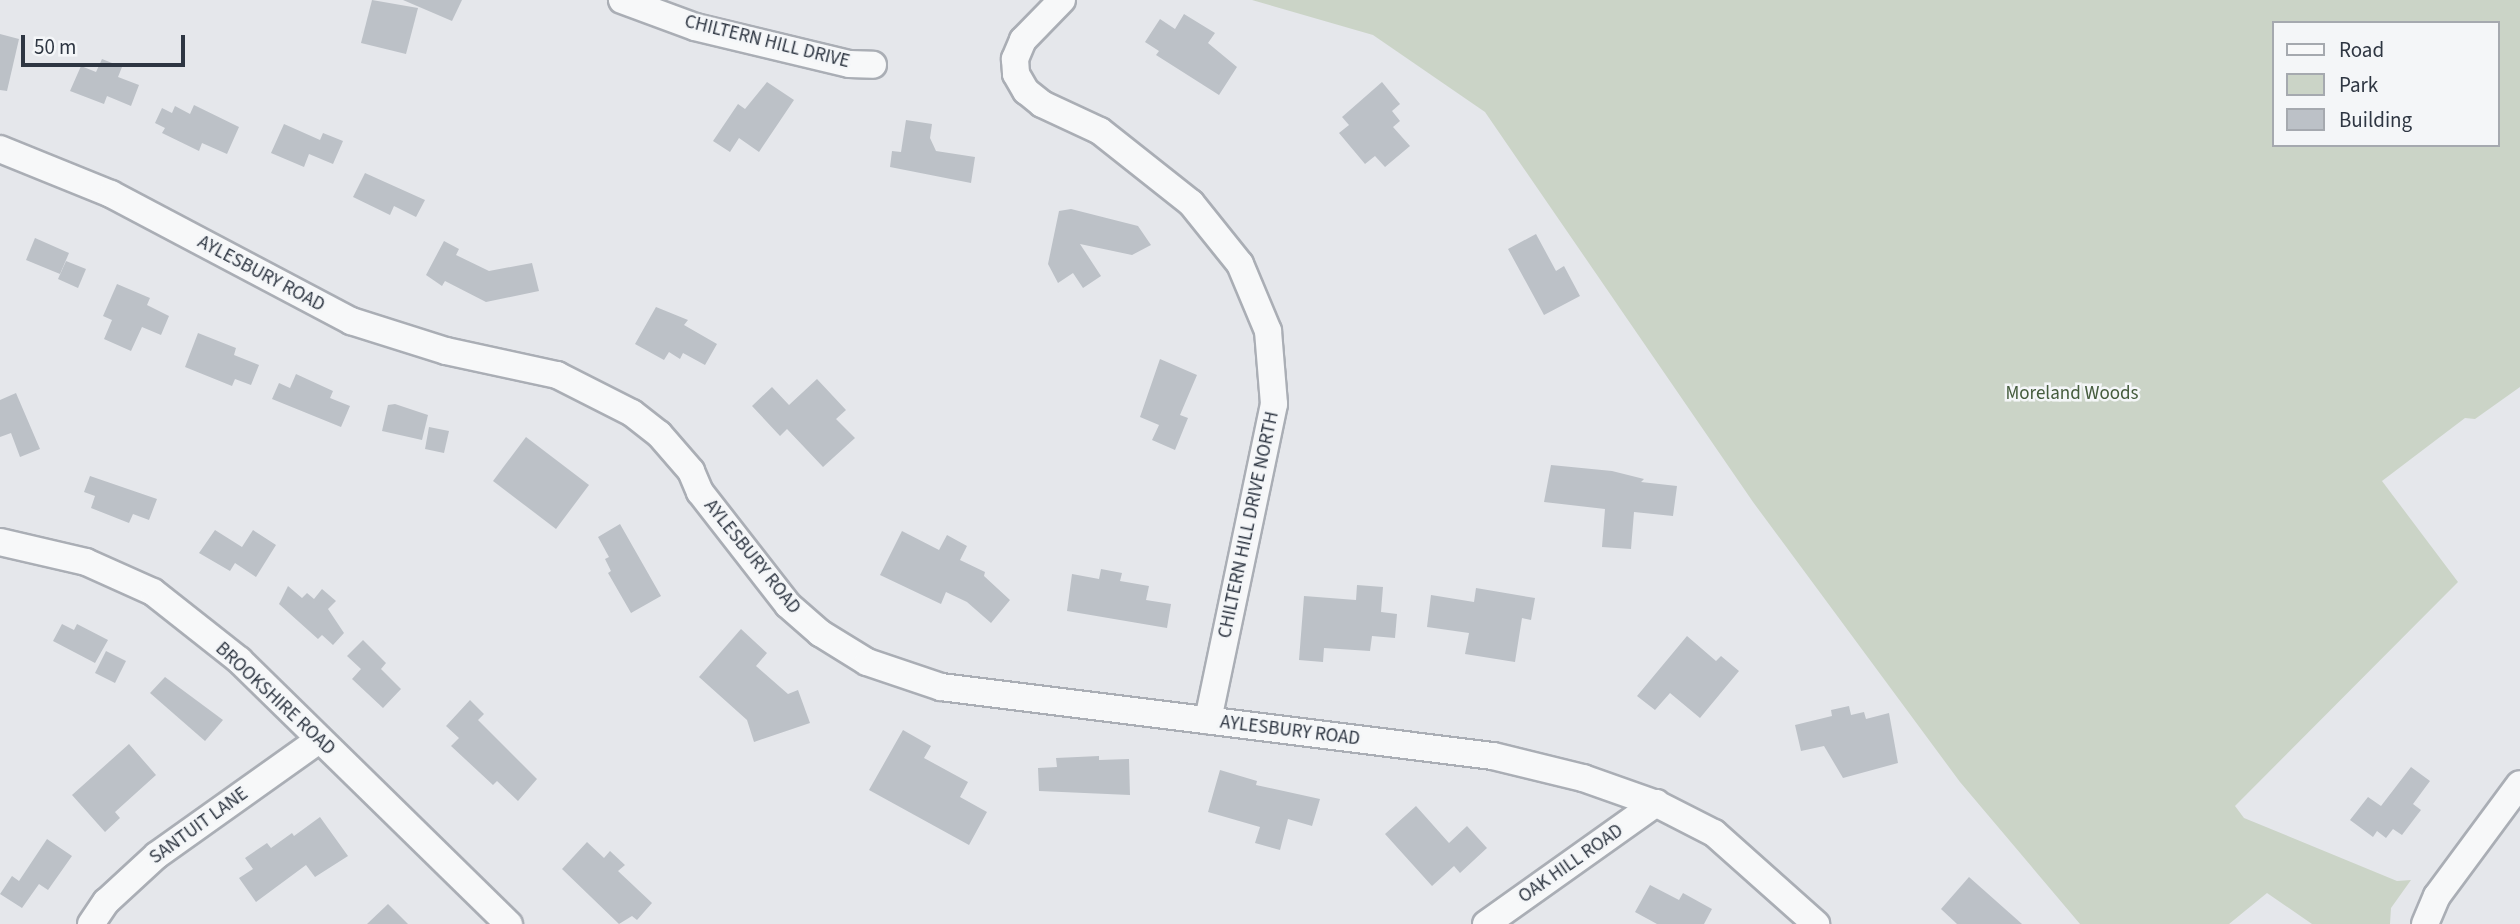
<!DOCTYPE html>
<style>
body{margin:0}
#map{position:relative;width:2520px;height:924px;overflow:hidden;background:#e5e7eb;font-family:"Source Sans 3",sans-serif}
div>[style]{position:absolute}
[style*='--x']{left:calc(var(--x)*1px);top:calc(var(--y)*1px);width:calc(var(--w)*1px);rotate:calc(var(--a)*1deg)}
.green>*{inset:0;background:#cbd4c7}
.building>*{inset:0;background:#bcc1c7}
.roads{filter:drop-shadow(2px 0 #aaaeb5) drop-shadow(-2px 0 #aaaeb5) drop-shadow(0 2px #aaaeb5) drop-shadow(0 -2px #aaaeb5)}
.minor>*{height:26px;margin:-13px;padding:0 13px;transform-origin:13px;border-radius:13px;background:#f7f8f9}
span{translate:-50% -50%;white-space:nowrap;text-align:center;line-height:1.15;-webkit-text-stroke:5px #f4f6f8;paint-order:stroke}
.street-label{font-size:19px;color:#2e3642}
.park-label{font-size:19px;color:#455c3d}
.legend{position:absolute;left:2272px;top:21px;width:228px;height:126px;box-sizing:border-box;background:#f4f6f8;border:2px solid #a5a9af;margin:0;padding:9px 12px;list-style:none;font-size:21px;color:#2e3642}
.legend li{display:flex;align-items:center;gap:14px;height:35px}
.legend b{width:35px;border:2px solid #a5a9af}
.scale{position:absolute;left:21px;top:35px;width:164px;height:32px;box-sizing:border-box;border:4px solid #2e3642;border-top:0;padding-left:9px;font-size:21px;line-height:24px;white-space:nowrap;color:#2e3642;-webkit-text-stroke:5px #f4f6f8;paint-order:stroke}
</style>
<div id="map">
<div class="green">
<div style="clip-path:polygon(evenodd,1252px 0,2520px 0,2520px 387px,2475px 419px,2465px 418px,2382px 481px,2458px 582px,2235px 806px,2244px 818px,2397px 881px,2411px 880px,2391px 908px,2390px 924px,2312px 924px,2267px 893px,2229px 924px,2080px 924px,1960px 782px,1753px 502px,1485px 112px,1373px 35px,1252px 0,2273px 23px,2497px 23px,2497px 145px,2273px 145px,2273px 23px)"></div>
</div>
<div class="building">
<div style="clip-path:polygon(372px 0,418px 8px,406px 54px,361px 43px)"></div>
<div style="clip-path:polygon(403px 0,462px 0,452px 21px)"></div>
<div style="clip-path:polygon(1184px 14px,1215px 33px,1208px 43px,1237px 67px,1219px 95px,1156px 55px,1159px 51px,1145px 42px,1160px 19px,1175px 29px)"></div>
<div style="clip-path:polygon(0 34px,19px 39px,7px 91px,0 90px)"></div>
<div style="clip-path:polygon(102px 59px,122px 67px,118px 77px,139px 85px,131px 106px,107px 96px,104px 104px,70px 91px,81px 66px,96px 72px)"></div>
<div style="clip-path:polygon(767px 82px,794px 100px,759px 152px,739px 138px,730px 152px,713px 141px,738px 104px,745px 109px)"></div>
<div style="clip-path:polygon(1382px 82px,1400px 104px,1392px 111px,1400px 121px,1393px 127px,1410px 146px,1385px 167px,1375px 156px,1365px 164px,1339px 133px,1349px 125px,1342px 117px)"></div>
<div style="clip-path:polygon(194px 105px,239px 127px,227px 154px,202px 143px,199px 151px,162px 133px,165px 128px,155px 123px,162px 108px,172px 113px,175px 106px,190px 114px)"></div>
<div style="clip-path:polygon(906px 120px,932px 124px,930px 138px,936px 151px,975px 157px,971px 183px,890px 167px,892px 151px,901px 152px)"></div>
<div style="clip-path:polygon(284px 124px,320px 140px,323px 133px,343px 141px,333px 164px,309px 154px,304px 167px,271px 153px)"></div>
<div style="clip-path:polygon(365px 173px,425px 200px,416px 217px,394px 206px,390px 215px,353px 197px)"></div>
<div style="clip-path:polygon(1071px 209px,1138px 226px,1151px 245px,1132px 255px,1080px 244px,1101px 276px,1083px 288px,1073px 273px,1058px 283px,1048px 264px,1059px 211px)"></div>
<div style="clip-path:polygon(1536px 234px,1556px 271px,1564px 266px,1580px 296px,1544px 315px,1508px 249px)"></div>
<div style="clip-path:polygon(35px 238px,69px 253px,60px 274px,26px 260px)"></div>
<div style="clip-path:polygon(444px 241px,459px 249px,456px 255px,489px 271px,532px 263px,539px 291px,486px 302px,445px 281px,442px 286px,426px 275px)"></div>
<div style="clip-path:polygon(66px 261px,86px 269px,78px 288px,58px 279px)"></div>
<div style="clip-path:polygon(117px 284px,150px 298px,147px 305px,169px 316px,161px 335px,142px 327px,131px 351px,104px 339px,112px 320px,103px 316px)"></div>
<div style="clip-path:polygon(656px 307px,688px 320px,684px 325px,717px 344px,705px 365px,683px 353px,680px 359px,669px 352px,664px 360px,635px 344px)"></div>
<div style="clip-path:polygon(198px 333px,236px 348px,234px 355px,259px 365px,251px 385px,235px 379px,232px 386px,185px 367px)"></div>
<div style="clip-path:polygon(1160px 359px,1197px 375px,1180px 415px,1188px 418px,1175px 450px,1152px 440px,1159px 425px,1140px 417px)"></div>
<div style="clip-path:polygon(296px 374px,333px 391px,330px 398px,350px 406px,341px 427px,272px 399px,279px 383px,290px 388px)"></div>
<div style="clip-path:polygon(817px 379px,846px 410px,836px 419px,855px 438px,823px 467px,787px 429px,780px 436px,752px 406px,772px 387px,789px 405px)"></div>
<div style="clip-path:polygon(16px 393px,40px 449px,20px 457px,11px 433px,0 437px,0 400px)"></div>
<div style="clip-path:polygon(395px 404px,428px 415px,422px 440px,382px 431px,388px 405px)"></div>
<div style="clip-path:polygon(429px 427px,449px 431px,444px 453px,425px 449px)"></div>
<div style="clip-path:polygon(526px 437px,589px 485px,556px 529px,493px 481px)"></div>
<div style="clip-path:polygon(1551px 465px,1612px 471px,1644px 479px,1641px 482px,1677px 486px,1673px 516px,1634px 512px,1631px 549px,1602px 547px,1605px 509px,1544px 502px)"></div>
<div style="clip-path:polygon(90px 476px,157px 499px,149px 520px,133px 514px,129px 523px,91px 508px,95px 496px,84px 492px)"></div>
<div style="clip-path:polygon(620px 524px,661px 596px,631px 613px,608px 573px,611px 571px,605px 559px,609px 557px,598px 537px)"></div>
<div style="clip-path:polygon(215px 530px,242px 547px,253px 530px,276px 545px,256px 577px,235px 563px,230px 571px,199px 553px)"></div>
<div style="clip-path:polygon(902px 531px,939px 550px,947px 535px,967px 546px,960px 560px,985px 572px,984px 576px,1010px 600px,991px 623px,967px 602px,946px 592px,941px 604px,880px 575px)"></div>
<div style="clip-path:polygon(1101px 569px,1122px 573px,1120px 581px,1149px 586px,1146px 600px,1171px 604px,1167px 628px,1067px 611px,1072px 574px,1099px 579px)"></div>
<div style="clip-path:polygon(1357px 585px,1383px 587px,1381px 612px,1397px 614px,1395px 638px,1372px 636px,1370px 651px,1324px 648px,1323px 662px,1299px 660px,1304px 596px,1356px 600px)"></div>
<div style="clip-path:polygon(288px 586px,302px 598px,307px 593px,314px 599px,322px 589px,336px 601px,328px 609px,344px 633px,333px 645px,322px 635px,318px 639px,279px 604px)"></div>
<div style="clip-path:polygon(1476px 588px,1535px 598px,1531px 620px,1522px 618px,1515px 662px,1465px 654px,1469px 633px,1427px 627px,1431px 595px,1474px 602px)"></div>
<div style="clip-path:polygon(62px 624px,74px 630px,77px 624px,108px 640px,95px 663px,53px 641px)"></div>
<div style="clip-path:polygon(741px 629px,767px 653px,756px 666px,788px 694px,798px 690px,810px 723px,754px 742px,747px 720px,699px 677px)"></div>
<div style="clip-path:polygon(1687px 636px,1716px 661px,1721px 656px,1739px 671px,1700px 718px,1670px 693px,1655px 710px,1637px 696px)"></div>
<div style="clip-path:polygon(363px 640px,386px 663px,381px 669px,401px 689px,383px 708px,352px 679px,361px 669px,347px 656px)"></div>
<div style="clip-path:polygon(106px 651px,126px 661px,115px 683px,95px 673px)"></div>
<div style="clip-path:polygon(165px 677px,223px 720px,205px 741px,150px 693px)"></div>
<div style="clip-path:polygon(470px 700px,484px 714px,478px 720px,537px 779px,518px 801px,497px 781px,493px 785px,451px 746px,459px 738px,446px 726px)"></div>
<div style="clip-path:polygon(1849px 706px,1851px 715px,1864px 712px,1866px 719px,1889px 713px,1898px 763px,1843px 778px,1824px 746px,1801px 751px,1795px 725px,1832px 716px,1831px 710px)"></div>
<div style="clip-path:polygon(903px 730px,931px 746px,924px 758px,968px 782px,960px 797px,987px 812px,969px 845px,869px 790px)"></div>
<div style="clip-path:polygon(129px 744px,156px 775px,115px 812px,120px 818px,105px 832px,72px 795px)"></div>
<div style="clip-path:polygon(1099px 756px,1099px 760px,1129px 759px,1130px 795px,1039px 791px,1038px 768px,1057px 767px,1056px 758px)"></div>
<div style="clip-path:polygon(2411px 767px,2430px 781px,2413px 804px,2421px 810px,2402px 835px,2393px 829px,2386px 838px,2377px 831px,2373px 837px,2350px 820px,2368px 797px,2381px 806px)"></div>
<div style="clip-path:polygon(1220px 770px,1257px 781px,1256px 785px,1320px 799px,1312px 826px,1288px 819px,1280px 850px,1255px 843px,1260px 827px,1208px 812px)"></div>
<div style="clip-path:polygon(1416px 806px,1449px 843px,1467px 826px,1487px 848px,1460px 873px,1454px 866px,1432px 886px,1385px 834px)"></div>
<div style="clip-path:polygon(320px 817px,348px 856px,315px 877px,306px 865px,256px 902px,239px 878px,253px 869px,245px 858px,267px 843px,271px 848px,292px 833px,294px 836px)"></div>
<div style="clip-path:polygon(47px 839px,72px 856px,48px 890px,39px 884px,22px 908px,0 894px,12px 876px,19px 881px)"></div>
<div style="clip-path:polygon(587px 842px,604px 858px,610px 851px,625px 865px,618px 871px,652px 903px,637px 920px,632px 916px,619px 924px,562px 869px)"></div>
<div style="clip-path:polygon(1969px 877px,2022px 924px,1957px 924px,1941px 909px)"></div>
<div style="clip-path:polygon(1650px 885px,1679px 900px,1683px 893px,1712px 909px,1704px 924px,1657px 924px,1635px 912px)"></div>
<div style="clip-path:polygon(388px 904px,408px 924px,367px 924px)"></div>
</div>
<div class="roads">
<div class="minor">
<div style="--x:622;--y:0;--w:78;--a:20.3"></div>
<div style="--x:695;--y:27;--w:158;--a:13.5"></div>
<div style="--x:849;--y:64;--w:24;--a:2"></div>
<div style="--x:1062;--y:0;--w:56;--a:134.3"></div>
<div style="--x:1023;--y:40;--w:21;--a:113"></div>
<div style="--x:1015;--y:59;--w:15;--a:86"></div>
<div style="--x:1016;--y:74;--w:20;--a:60"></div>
<div style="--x:1026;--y:91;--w:21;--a:39"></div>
<div style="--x:1042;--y:104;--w:64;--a:25"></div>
<div style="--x:1100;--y:131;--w:116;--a:38.4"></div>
<div style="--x:1191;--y:203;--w:78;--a:51.2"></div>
<div style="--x:1240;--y:264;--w:73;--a:67.3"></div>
<div style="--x:1268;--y:331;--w:73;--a:85.3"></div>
<div style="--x:1274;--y:404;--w:323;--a:101.8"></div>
<div style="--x:0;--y:149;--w:120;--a:22.1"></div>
<div style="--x:111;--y:194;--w:272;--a:27.9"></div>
<div style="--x:351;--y:321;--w:100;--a:17.5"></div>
<div style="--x:446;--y:351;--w:114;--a:12.2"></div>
<div style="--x:557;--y:375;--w:84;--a:26.9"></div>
<div style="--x:632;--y:413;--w:34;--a:38"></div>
<div style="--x:659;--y:434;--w:49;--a:49.1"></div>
<div style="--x:691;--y:471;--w:23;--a:67"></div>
<div style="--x:700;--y:492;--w:143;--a:52.1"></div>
<div style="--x:788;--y:605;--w:43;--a:41.2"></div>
<div style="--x:820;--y:633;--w:55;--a:31.7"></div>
<div style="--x:867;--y:662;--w:78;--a:18.7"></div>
<div style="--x:941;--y:687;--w:556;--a:7.13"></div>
<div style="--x:1493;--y:756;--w:93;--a:13.7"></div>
<div style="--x:1583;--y:778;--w:78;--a:19.4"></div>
<div style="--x:1657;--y:804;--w:64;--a:27"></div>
<div style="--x:1714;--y:833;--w:137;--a:41.7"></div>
<div style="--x:0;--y:542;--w:88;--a:13.1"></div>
<div style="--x:86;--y:562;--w:73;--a:24.1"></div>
<div style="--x:153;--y:592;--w:110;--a:38.3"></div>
<div style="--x:239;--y:660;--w:378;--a:44.4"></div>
<div style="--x:91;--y:924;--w:27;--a:-56"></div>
<div style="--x:106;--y:902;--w:69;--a:-42.7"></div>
<div style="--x:157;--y:855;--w:199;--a:-35.4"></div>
<div style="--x:1486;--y:924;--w:209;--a:-35.4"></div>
<div style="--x:2425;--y:924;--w:30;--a:-67"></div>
<div style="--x:2437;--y:896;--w:139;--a:-53.5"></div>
</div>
</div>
<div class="street-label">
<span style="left:767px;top:42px;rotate:14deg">CHILTERN HILL DRIVE</span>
<span style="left:261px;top:274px;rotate:28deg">AYLESBURY ROAD</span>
<span style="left:1249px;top:525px;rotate:-78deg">CHILTERN HILL DRIVE NORTH</span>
<span style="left:752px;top:557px;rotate:51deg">AYLESBURY ROAD</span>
<span style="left:275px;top:699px;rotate:43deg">BROOKSHIRE ROAD</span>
<span style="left:1290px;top:731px;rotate:7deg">AYLESBURY ROAD</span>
<span style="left:199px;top:826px;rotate:-36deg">SANTUIT LANE</span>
<span style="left:1571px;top:864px;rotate:-35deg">OAK HILL ROAD</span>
</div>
<div class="park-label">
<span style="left:2072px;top:394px">Moreland Woods</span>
</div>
<ul class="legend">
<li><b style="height:9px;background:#f7f8f9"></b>Road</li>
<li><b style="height:19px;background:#cbd4c7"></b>Park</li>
<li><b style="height:19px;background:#bcc1c7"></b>Building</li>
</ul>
<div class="scale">50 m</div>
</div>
